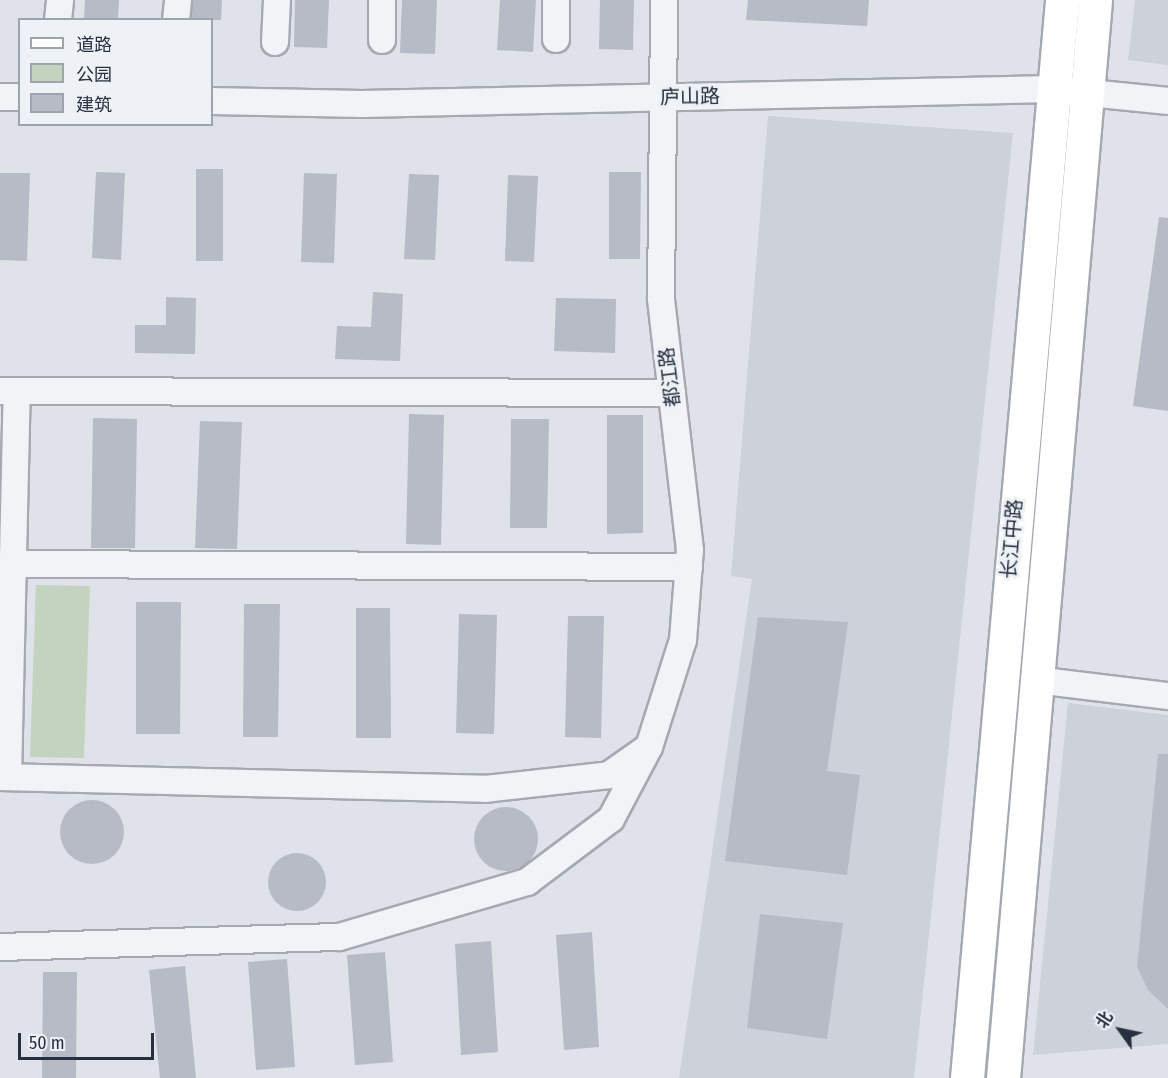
<!DOCTYPE html>
<meta charset="utf-8">
<style>
body{margin:0}
#map{position:relative;width:1168px;height:1078px;overflow:hidden;background:#dfe2e8;font-family:"Fira Sans Condensed","Noto Sans SC",sans-serif}
div>[style]{position:absolute}
[style*='--x']{left:calc(var(--x)*1px);top:calc(var(--y)*1px);width:calc(var(--w)*1px);rotate:calc(var(--a)*1deg)}
.built>*{inset:0;background:#cdd1da}
.green>*{inset:0;background:#c4d2c0}
.building>*{inset:0;background:#b6bbc5}
.round{border-radius:50%}
.roads{filter:drop-shadow(2px 0 #a4a9b2) drop-shadow(-2px 0 #a4a9b2) drop-shadow(0 2px #a4a9b2) drop-shadow(0 -2px #a4a9b2)}
.minor>*{height:26px;margin:-13px;padding:0 13px;transform-origin:13px;border-radius:13px;background:#f1f3f7}
.major>*{height:33px;margin:-16.5px;padding:0 16.5px;transform-origin:16.5px;border-radius:16.5px;background:#fff}
span{translate:-50% -50%;white-space:nowrap;text-align:center;line-height:1.15;-webkit-text-stroke:6px #eef1f6;paint-order:stroke}
.street-label{font-size:20px;color:#27303f}
.legend{position:absolute;left:18px;top:18px;width:195px;height:108px;box-sizing:border-box;background:#eef1f6;border:2px solid #9ea4ad;margin:0;padding:8px 10px;list-style:none;font-size:18px;color:#27303f}
.legend li{display:flex;align-items:center;gap:12px;height:30px}
.legend b{width:30px;border:2px solid #9ea4ad}
.north{position:absolute;left:1090px;top:1000px;width:60px;height:60px;-webkit-text-stroke:4px #eef1f6;paint-order:stroke;rotate:303deg;font-size:16px;font-weight:700;line-height:24px;text-align:center;color:#27303f}
.north::after{content:'';display:block;margin:auto;width:21px;height:27px;background:#27303f;clip-path:polygon(50% 0,100% 100%,50% 72%,0 100%)}
.scale{position:absolute;left:18px;top:1033px;width:136px;height:27px;box-sizing:border-box;border:3px solid #27303f;border-top:0;padding-left:8px;font-size:18px;line-height:21px;white-space:nowrap;color:#27303f;-webkit-text-stroke:4px #eef1f6;paint-order:stroke}
</style>
<div id="map">
<div class="built">
<div style="clip-path:polygon(1135px 0,1168px 0,1168px 65px,1128px 60px)"></div>
<div style="clip-path:polygon(768px 116px,1013px 133px,914px 1078px,679px 1078px,752px 579px,731px 576px)"></div>
<div style="clip-path:polygon(1068px 703px,1168px 715px,1168px 1044px,1033px 1055px)"></div>
</div>
<div class="green">
<div style="clip-path:polygon(36px 585px,90px 586px,84px 758px,30px 757px)"></div>
</div>
<div class="building">
<div style="clip-path:polygon(85px 0,119px 0,118px 20px,84px 20px)"></div>
<div style="clip-path:polygon(193px 0,222px 0,221px 20px,191px 20px)"></div>
<div style="clip-path:polygon(295px 0,329px 0,327px 48px,294px 47px)"></div>
<div style="clip-path:polygon(402px 0,437px 0,435px 54px,400px 53px)"></div>
<div style="clip-path:polygon(500px 0,536px 0,533px 52px,497px 50px)"></div>
<div style="clip-path:polygon(600px 0,634px 0,633px 50px,599px 49px)"></div>
<div style="clip-path:polygon(748px 0,869px 0,867px 26px,746px 20px)"></div>
<div style="clip-path:polygon(196px 169px,223px 169px,223px 261px,196px 261px)"></div>
<div style="clip-path:polygon(96px 172px,125px 173px,121px 260px,92px 258px)"></div>
<div style="clip-path:polygon(609px 172px,641px 172px,640px 259px,609px 259px)"></div>
<div style="clip-path:polygon(0 173px,30px 173px,27px 261px,0 260px)"></div>
<div style="clip-path:polygon(304px 173px,337px 174px,334px 263px,301px 262px)"></div>
<div style="clip-path:polygon(409px 174px,439px 175px,435px 260px,404px 259px)"></div>
<div style="clip-path:polygon(508px 175px,538px 176px,534px 262px,505px 261px)"></div>
<div style="clip-path:polygon(1159px 217px,1168px 218px,1168px 411px,1133px 406px)"></div>
<div style="clip-path:polygon(373px 292px,403px 294px,400px 361px,335px 359px,337px 326px,371px 327px)"></div>
<div style="clip-path:polygon(166px 297px,196px 298px,195px 354px,135px 353px,135px 325px,166px 325px)"></div>
<div style="clip-path:polygon(556px 298px,616px 299px,615px 353px,554px 351px)"></div>
<div style="clip-path:polygon(409px 414px,444px 415px,441px 545px,406px 544px)"></div>
<div style="clip-path:polygon(607px 415px,643px 415px,643px 533px,607px 534px)"></div>
<div style="clip-path:polygon(93px 418px,137px 419px,135px 548px,91px 548px)"></div>
<div style="clip-path:polygon(511px 419px,549px 419px,547px 528px,510px 528px)"></div>
<div style="clip-path:polygon(200px 421px,242px 422px,237px 549px,195px 548px)"></div>
<div style="clip-path:polygon(136px 602px,181px 602px,180px 734px,136px 734px)"></div>
<div style="clip-path:polygon(244px 604px,280px 604px,278px 737px,243px 737px)"></div>
<div style="clip-path:polygon(356px 608px,390px 608px,391px 738px,356px 738px)"></div>
<div style="clip-path:polygon(459px 614px,497px 615px,494px 734px,456px 733px)"></div>
<div style="clip-path:polygon(568px 616px,604px 616px,601px 738px,565px 737px)"></div>
<div style="clip-path:polygon(758px 617px,848px 622px,827px 771px,860px 775px,847px 875px,725px 861px)"></div>
<div style="clip-path:polygon(1158px 754px,1168px 754px,1168px 1009px,1148px 990px,1137px 967px)"></div>
<div class="round" style="left:60px;top:800px;width:64px;height:64px"></div>
<div class="round" style="left:474px;top:807px;width:64px;height:64px"></div>
<div class="round" style="left:268px;top:853px;width:58px;height:58px"></div>
<div style="clip-path:polygon(760px 914px,843px 923px,827px 1039px,747px 1028px)"></div>
<div style="clip-path:polygon(592px 932px,599px 1047px,564px 1050px,556px 935px)"></div>
<div style="clip-path:polygon(491px 941px,498px 1052px,461px 1055px,455px 944px)"></div>
<div style="clip-path:polygon(385px 952px,393px 1062px,355px 1065px,347px 955px)"></div>
<div style="clip-path:polygon(287px 959px,295px 1067px,256px 1070px,248px 962px)"></div>
<div style="clip-path:polygon(185px 966px,196px 1078px,160px 1078px,149px 970px)"></div>
<div style="clip-path:polygon(43px 972px,77px 972px,76px 1078px,42px 1078px)"></div>
</div>
<div class="roads">
<div class="minor">
<div style="--x:58;--y:20;--w:20;--a:-84"></div>
<div style="--x:176;--y:20;--w:20;--a:-84"></div>
<div style="--x:556;--y:39;--w:39;--a:-90"></div>
<div style="--x:382;--y:40;--w:40;--a:-90"></div>
<div style="--x:275;--y:42;--w:42;--a:-87.3"></div>
<div style="--x:0;--y:97;--w:20;--a:0"></div>
<div style="--x:212;--y:101;--w:150;--a:1.1"></div>
<div style="--x:362;--y:104;--w:688;--a:-1.25"></div>
<div style="--x:1050;--y:89;--w:119;--a:5.8"></div>
<div style="--x:0;--y:391;--w:672;--a:0.17"></div>
<div style="--x:13;--y:564;--w:676;--a:0.25"></div>
<div style="--x:1035;--y:680;--w:134;--a:6.9"></div>
<div style="--x:0;--y:777;--w:485;--a:1.4"></div>
<div style="--x:485;--y:789;--w:125;--a:-6.4"></div>
<div style="--x:609;--y:775;--w:45;--a:-35.1"></div>
<div style="--x:8;--y:777;--w:385;--a:-88.7"></div>
<div style="--x:0;--y:947;--w:339;--a:-1.7"></div>
<div style="--x:339;--y:937;--w:196;--a:-16.3"></div>
<div style="--x:527;--y:882;--w:105;--a:-36.9"></div>
<div style="--x:611;--y:819;--w:81;--a:-62.2"></div>
<div style="--x:649;--y:747;--w:112;--a:-72.4"></div>
<div style="--x:683;--y:640;--w:90;--a:-85.6"></div>
<div style="--x:690;--y:550;--w:254;--a:-96.6"></div>
<div style="--x:661;--y:298;--w:298;--a:-89.4"></div>
</div>
<div class="major">
<div style="--x:967;--y:1078;--w:1082;--a:-84.96"></div>
<div style="--x:1003;--y:1078;--w:1082;--a:-85.12"></div>
</div>
</div>
<div class="street-label">
<span style="left:690px;top:97px;rotate:-1deg">庐山路</span>
<span style="left:670px;top:377px;rotate:-97deg">都江路</span>
<span style="left:1012px;top:539px;rotate:-85deg">长江中路</span>
</div>
<ul class="legend">
<li><b style="height:8px;background:#fff"></b>道路</li>
<li><b style="height:16px;background:#c4d2c0"></b>公园</li>
<li><b style="height:16px;background:#b6bbc5"></b>建筑</li>
</ul>
<div class="north">北</div>
<div class="scale">50 m</div>
</div>
